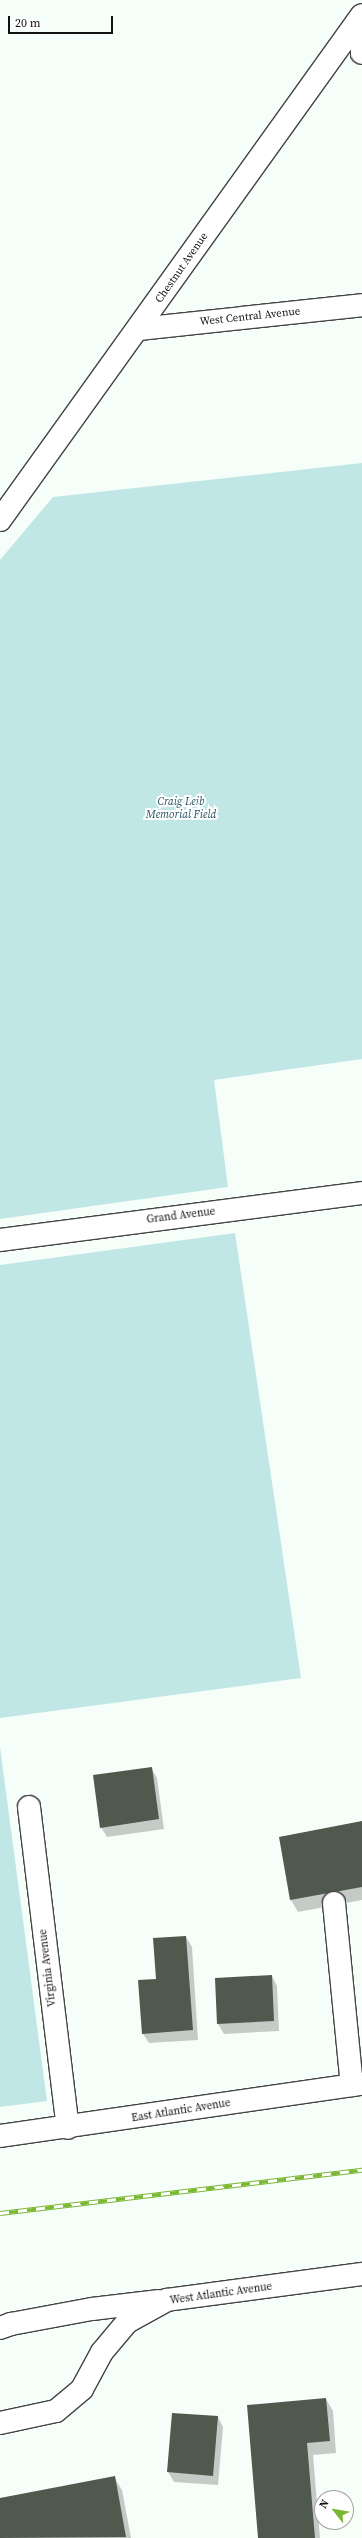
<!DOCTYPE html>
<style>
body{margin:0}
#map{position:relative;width:362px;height:2538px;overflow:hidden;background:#f5fef8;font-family:"Source Serif 4",serif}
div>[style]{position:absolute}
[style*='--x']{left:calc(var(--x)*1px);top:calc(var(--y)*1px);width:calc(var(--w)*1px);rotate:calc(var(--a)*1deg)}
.green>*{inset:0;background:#c0e7e6}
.shadow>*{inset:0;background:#0003}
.building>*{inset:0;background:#4f594e}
.roads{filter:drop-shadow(1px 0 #444) drop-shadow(-1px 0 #444) drop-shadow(0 1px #444) drop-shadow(0 -1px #444)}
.minor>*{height:22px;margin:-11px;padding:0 11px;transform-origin:11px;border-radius:11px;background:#fff}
.rail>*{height:4.5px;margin-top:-2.25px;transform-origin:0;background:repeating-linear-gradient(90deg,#fff 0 9px,#7bb733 0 18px);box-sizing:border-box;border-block:1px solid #7bb733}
span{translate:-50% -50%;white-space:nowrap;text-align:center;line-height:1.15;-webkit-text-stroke:4px #fff;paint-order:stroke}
.street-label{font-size:11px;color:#111}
.park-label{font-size:11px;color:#255264;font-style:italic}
.north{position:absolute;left:314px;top:2490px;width:40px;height:40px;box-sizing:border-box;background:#fff;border:1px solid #a0a0a0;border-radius:50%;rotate:301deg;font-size:11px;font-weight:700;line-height:16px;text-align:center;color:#111}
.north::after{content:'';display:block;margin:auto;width:14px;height:18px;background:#7bb733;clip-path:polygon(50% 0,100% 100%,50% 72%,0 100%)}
.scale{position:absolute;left:8px;top:16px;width:105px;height:18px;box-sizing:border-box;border:2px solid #111;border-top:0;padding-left:5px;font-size:12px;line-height:14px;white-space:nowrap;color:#111;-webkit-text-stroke:3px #fff;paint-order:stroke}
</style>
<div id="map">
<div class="green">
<div style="clip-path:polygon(362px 463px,362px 1059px,214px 1080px,228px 1187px,0 1219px,0 560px,53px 497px)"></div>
<div style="clip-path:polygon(235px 1233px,301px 1678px,0 1718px,0 1265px)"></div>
<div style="clip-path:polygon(0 1747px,47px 2101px,0 2107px)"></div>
</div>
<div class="shadow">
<div style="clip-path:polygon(151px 1768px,157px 1778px,164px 1829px,107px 1837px,101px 1827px)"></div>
<div style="clip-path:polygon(362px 1822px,362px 1900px,298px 1912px,291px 1900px,280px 1837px)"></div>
<div style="clip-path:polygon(186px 1937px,192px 1947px,198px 2040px,149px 2043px,143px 2034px)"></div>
<div style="clip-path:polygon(272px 1976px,277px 1986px,279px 2031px,224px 2034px,218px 2024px,216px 1979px)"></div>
<div style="clip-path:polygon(326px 2399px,333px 2411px,336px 2453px,313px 2455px,320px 2538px,259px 2538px)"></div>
<div style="clip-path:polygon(218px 2417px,223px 2427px,218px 2485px,174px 2482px,168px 2472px)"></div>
<div style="clip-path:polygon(114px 2477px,122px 2490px,131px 2538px,0 2538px,0 2499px)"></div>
</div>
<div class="building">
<div style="clip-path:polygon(152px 1767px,159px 1819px,100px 1828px,93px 1775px)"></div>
<div style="clip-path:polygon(362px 1821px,362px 1887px,290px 1900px,279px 1837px)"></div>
<div style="clip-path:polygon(186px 1936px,193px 2030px,142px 2034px,138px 1980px,156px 1979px,153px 1938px)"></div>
<div style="clip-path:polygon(272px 1975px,274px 2021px,217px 2024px,215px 1978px)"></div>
<div style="clip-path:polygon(326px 2398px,330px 2441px,307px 2443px,315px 2538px,258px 2538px,247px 2405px)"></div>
<div style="clip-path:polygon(172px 2413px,218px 2416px,213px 2476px,167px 2472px)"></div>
<div style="clip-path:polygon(115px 2476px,126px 2537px,0 2538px,0 2498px)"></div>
</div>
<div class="roads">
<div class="minor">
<div style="--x:358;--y:21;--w:32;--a:83"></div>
<div style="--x:139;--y:329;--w:224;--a:-6.1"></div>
<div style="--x:0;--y:520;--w:621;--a:-54.37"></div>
<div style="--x:0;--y:1240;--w:365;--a:-7.4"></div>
<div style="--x:29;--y:1807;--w:323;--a:83.1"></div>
<div style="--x:334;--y:1903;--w:183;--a:84.4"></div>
<div style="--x:0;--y:2136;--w:366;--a:-8.2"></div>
<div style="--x:0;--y:2328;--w:12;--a:-20"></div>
<div style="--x:11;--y:2324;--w:82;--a:-10.5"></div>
<div style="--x:92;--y:2309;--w:66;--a:-6.9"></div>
<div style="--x:0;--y:2423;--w:57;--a:-12.1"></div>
<div style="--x:56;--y:2411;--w:34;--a:-40"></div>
<div style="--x:82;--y:2389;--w:42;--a:-61.6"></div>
<div style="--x:102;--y:2352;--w:39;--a:-50"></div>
<div style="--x:127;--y:2322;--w:46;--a:-28.8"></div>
<div style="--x:167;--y:2300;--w:197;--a:-7.6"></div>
</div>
</div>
<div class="rail">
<div style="--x:0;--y:2213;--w:365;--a:-6.8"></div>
</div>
<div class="street-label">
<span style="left:182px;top:268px;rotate:-55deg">Chestnut Avenue</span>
<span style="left:250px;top:317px;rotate:-6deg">West Central Avenue</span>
<span style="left:181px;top:1216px;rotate:-7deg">Grand Avenue</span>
<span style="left:48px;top:1968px;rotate:-97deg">Virginia Avenue</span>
<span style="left:181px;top:2111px;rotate:-9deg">East Atlantic Avenue</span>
<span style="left:221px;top:2294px;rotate:-8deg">West Atlantic Avenue</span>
</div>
<div class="park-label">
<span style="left:181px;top:809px">Craig Leib<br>Memorial Field</span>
</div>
<div class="north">N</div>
<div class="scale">20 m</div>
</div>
